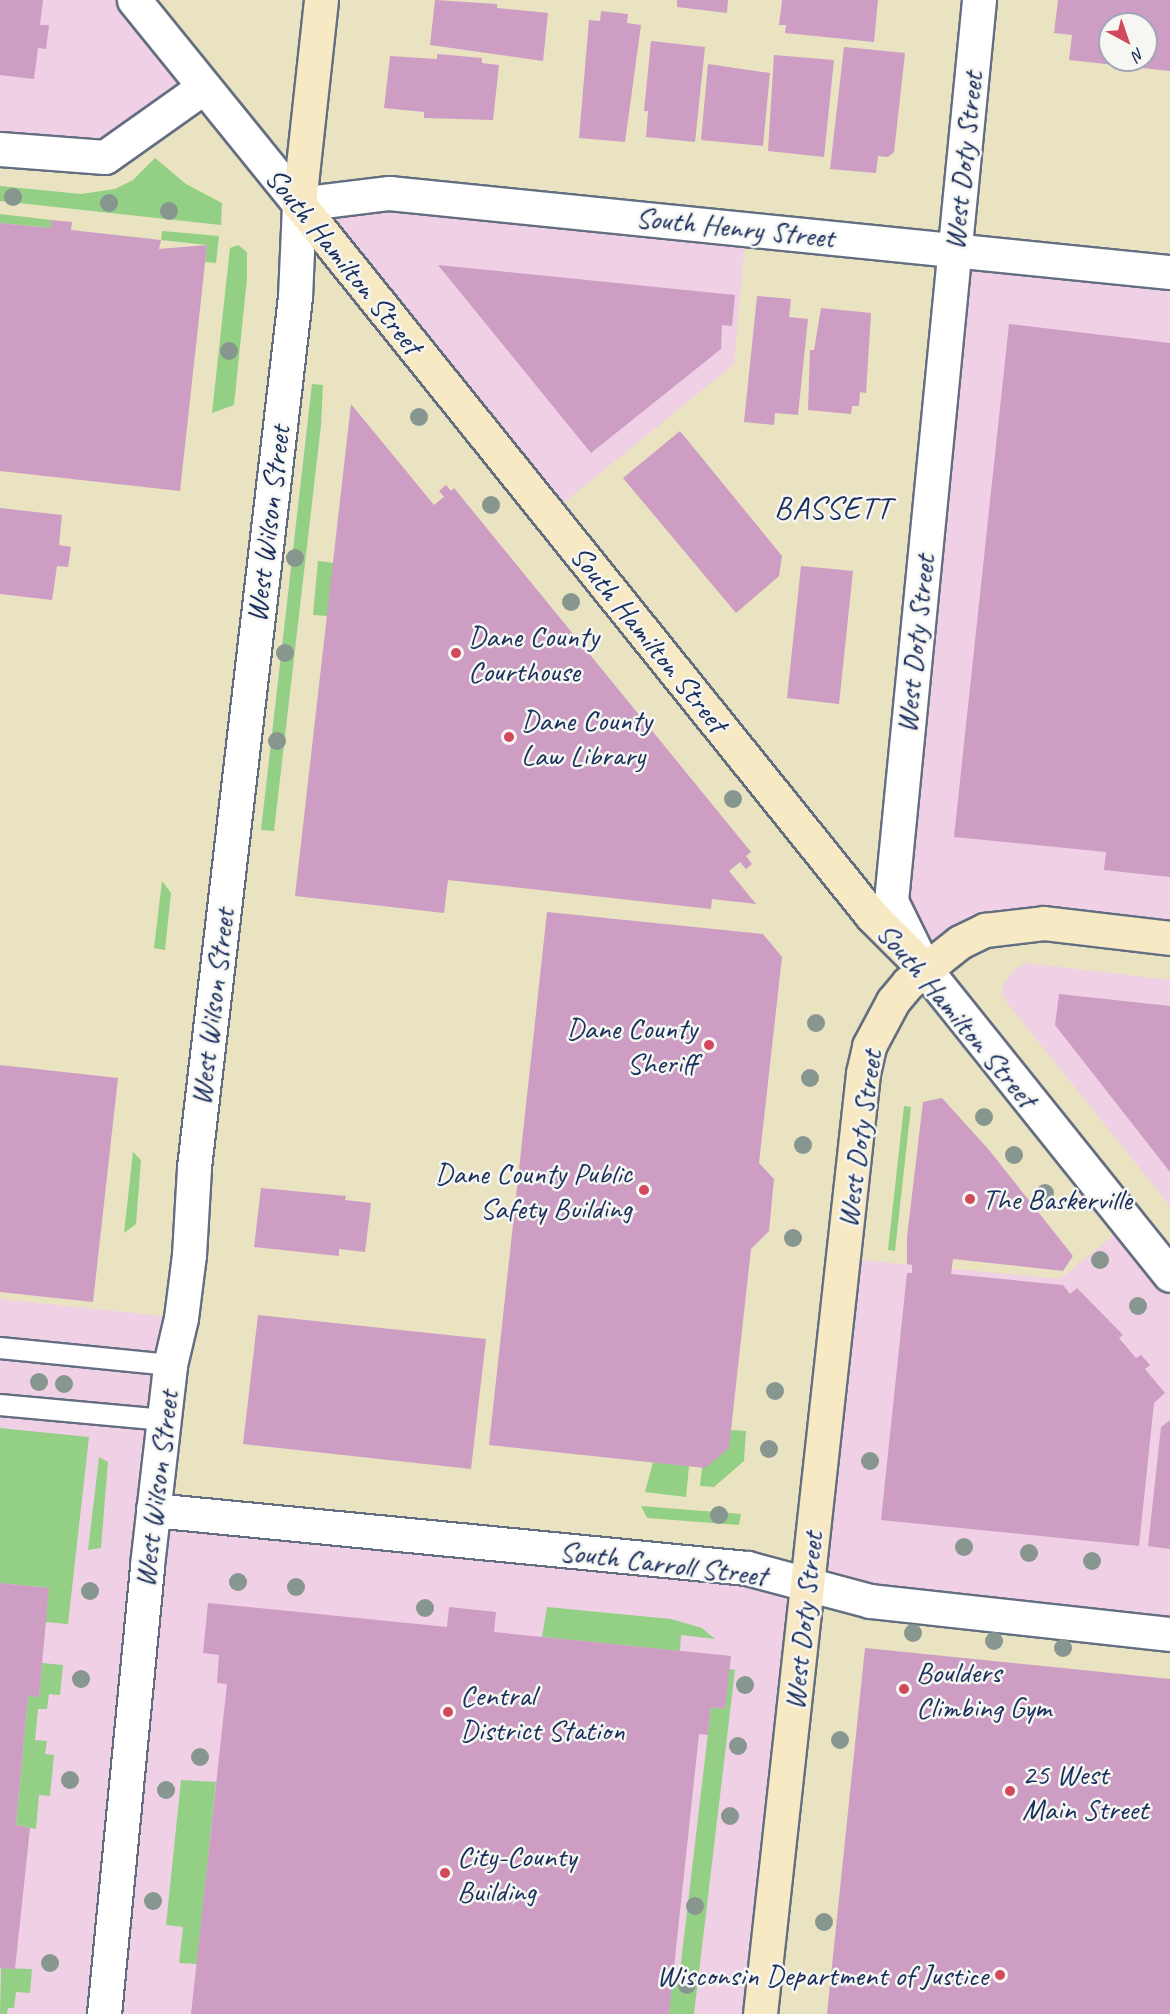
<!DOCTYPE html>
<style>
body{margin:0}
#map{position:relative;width:1170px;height:2014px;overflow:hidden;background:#e9e3c2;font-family:Caveat,sans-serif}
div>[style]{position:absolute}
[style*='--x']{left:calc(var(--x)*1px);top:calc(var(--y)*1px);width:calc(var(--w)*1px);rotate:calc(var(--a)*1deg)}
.built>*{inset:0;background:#f0d0e5}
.green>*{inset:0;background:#93d085}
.building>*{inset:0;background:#cd9dc4}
.roads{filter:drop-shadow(2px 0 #636e81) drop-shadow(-2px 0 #636e81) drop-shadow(0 2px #636e81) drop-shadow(0 -2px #636e81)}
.lane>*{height:20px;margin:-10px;padding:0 10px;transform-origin:10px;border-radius:10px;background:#fff}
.street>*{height:33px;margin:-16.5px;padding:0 16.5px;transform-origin:16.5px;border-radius:16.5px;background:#fff}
.secondary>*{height:33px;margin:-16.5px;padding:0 16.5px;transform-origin:16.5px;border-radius:16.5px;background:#f6e9c3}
.trees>*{width:18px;height:18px;margin:-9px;border-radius:50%;background:#889690}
.dots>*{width:16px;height:16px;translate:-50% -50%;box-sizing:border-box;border:3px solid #f6f6f2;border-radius:50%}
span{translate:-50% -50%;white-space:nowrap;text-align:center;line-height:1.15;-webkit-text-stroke:5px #f6f6f2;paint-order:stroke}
.street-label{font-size:30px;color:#1b2f5e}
.poi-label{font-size:30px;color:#1b2f5e}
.left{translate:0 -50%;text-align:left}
.right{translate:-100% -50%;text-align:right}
.neighbourhood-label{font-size:32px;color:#1b2f5e;letter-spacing:1.5px}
.north{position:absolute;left:1098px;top:12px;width:60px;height:60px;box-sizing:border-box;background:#f6f6f2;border:2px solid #9ea6b7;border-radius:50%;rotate:140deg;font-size:16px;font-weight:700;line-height:24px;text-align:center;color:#1b2f5e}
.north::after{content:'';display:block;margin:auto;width:21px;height:27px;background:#d1495b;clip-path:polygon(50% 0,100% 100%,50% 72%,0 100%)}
</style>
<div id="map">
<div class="built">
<div style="clip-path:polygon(0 0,134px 0,204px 87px,128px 144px,0 149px)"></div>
<div style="clip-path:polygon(299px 204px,746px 229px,734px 364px,549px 515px)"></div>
<div style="clip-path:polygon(954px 250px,1170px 272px,1170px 938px,1044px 923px,924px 968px,891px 901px)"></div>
<div style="clip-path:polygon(1026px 963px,1170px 980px,1170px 1206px,1008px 1004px,1002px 994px,1004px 983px,1016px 968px)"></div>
<div style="clip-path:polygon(1129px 1223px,1170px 1275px,1170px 1634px,806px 1585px,760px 2014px,0 2014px,0 1299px,181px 1318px,153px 1509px,806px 1584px,842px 1258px,1060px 1279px)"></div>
</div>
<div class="green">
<div style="clip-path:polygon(155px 158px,186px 184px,222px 203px,221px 225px,0 201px,0 186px,81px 194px,115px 189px,133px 180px)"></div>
<div style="clip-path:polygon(0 214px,51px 220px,51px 228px,0 223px)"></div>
<div style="clip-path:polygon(162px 231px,219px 236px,216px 263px,205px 262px,207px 245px,161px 240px)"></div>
<div style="clip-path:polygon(238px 245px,247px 252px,247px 278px,234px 405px,212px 413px,230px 248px)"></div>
<div style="clip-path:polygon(312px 384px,323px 385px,321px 425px,274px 831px,261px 830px)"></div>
<div style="clip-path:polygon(318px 561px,334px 563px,328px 616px,313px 615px)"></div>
<div style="clip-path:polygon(162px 881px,171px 893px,165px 950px,154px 948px)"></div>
<div style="clip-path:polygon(904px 1106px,911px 1107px,895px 1251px,888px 1250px)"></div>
<div style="clip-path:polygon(133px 1152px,141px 1160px,136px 1224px,124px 1233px)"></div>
<div style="clip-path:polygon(0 1428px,89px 1437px,68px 1624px,45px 1622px,49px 1588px,0 1583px)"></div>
<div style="clip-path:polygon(730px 1430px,746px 1431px,744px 1461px,714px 1487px,700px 1486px,702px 1468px,728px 1448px)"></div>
<div style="clip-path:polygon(99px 1457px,108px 1462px,101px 1548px,88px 1550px)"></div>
<div style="clip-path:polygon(653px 1462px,689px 1466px,686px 1497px,645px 1492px)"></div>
<div style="clip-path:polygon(641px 1506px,741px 1514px,739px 1525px,647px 1518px)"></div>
<div style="clip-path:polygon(547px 1607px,671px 1619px,702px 1628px,715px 1639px,681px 1635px,680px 1651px,542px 1637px)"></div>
<div style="clip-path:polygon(42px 1663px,63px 1665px,60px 1695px,49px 1694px,47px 1709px,38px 1709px,35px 1740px,47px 1741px,45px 1754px,54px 1755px,50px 1796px,39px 1795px,36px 1829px,16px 1825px,28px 1696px,39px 1697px)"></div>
<div style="clip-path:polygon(729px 1669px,735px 1670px,694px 2014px,669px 2014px,672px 1979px,679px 1980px,711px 1707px,725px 1709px)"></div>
<div style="clip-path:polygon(181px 1780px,216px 1782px,197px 1964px,179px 1963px,183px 1927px,166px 1925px)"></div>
<div style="clip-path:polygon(1px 1968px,32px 1969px,30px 1993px,16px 1992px,14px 2008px,8px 2008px,7px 2014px,0 2014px)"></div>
</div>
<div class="building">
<div style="clip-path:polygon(0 0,43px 0,40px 25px,49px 25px,46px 49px,38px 48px,34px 79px,0 75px)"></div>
<div style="clip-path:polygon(435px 0,497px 4px,497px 8px,548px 13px,543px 61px,430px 45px)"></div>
<div style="clip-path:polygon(677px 0,728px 0,727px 13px,677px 7px)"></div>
<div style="clip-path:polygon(782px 0,878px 0,874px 42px,785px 33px,786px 25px,779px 25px)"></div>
<div style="clip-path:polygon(evenodd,1058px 0,1170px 0,1170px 71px,1069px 60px,1072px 35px,1054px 33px,1058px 0,1110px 24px,1146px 24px,1146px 60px,1110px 60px,1110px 24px)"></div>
<div style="clip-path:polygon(601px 11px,628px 14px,627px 23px,641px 25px,625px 142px,579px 138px,589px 20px,600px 21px)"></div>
<div style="clip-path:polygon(651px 41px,705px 47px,695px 142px,646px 137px,648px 111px,644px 111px)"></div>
<div style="clip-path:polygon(844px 47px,905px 53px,894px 152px,888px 157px,878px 156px,876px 173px,830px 169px)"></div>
<div style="clip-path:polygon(437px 54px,482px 58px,482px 63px,499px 65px,493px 120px,424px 118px,424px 112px,384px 108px,390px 56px,437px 59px)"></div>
<div style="clip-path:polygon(774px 55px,834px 60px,824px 157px,768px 151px)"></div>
<div style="clip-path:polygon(708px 64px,770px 73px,763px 146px,701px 140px)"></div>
<div style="clip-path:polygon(51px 220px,72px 222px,71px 230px,161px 240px,159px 249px,207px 245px,180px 491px,0 471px,0 223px,51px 228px)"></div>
<div style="clip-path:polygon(438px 265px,735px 295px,732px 326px,722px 325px,721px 349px,591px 453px)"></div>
<div style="clip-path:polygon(757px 296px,791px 299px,789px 317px,808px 319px,798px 415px,775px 413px,774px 425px,744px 422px)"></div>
<div style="clip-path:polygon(821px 308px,871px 313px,866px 393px,860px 392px,859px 406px,852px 406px,851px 414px,808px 410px,810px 350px,814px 350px)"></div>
<div style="clip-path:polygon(1009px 324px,1170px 343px,1170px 877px,1104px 870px,1106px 852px,954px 837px)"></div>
<div style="clip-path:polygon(351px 404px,434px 505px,444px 497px,439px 491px,446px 485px,451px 491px,454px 488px,751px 852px,746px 856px,752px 864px,746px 869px,740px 862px,729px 871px,756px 904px,712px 899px,711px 909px,448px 880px,444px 913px,295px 896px)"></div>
<div style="clip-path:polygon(680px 431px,782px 556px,779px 576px,736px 613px,623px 478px)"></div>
<div style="clip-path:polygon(0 508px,62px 515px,59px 545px,71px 547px,68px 567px,57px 566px,52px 600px,0 594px)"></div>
<div style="clip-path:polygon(801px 566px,853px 571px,839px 704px,787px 698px)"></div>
<div style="clip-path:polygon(547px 912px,763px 934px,782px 957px,759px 1163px,774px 1179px,769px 1231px,751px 1249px,729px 1448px,705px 1468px,489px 1445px)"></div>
<div style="clip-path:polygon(1059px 994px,1170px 1006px,1170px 1172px,1055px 1025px)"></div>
<div style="clip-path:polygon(0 1065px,118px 1078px,93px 1302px,0 1292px)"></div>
<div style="clip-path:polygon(942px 1098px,989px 1150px,1073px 1256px,1063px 1271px,953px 1259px,951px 1274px,1063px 1285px,1070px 1294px,1077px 1288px,1123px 1335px,1119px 1338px,1136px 1358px,1141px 1355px,1150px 1365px,1145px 1369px,1165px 1393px,1154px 1403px,1139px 1546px,881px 1520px,907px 1273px,912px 1273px,912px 1265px,907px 1264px,907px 1237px,923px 1102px)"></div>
<div style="clip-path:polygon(261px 1188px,346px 1196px,345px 1200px,371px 1203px,365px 1252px,339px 1249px,339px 1256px,254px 1247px)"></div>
<div style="clip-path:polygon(258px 1315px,486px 1339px,471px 1469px,243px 1444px)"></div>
<div style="clip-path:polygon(1170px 1420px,1170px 1549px,1148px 1546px,1161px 1427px)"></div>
<div style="clip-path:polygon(0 1583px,49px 1588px,39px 1697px,28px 1696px,16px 1825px,30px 1828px,15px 1969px,0 1968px)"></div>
<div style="clip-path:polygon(208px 1603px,447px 1627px,449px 1607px,496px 1612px,494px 1632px,731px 1656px,725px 1709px,711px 1707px,708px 1735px,699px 1734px,669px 2014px,191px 2014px,227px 1684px,217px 1683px,219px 1655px,203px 1653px)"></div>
<div style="clip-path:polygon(865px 1648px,1170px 1679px,1170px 2014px,827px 2014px)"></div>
</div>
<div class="roads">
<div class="lane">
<div style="--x:0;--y:1348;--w:171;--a:5.7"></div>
<div style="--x:0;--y:1405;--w:165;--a:5.2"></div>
</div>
<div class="street">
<div style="--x:134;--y:0;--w:262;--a:51"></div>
<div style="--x:979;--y:0;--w:905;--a:95.58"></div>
<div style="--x:891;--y:901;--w:75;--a:63.8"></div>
<div style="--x:924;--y:968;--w:393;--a:51.3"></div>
<div style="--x:0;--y:149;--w:105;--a:4.4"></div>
<div style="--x:105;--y:157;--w:121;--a:-35.3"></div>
<div style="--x:299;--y:204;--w:91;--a:-7"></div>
<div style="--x:389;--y:193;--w:785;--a:5.78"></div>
<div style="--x:153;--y:1510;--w:597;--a:5.58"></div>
<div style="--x:747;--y:1568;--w:127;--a:15"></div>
<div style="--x:870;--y:1601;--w:302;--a:6.3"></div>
<div style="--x:104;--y:2014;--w:451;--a:-84.5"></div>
<div style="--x:147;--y:1565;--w:201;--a:-83.4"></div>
<div style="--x:170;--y:1365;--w:48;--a:-76.8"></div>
<div style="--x:181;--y:1318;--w:64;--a:-82.8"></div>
<div style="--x:189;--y:1255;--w:88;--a:-86.7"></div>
<div style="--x:194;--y:1167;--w:876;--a:-83.38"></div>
<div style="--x:295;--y:297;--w:93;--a:-87.5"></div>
</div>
<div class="secondary">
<div style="--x:321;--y:0;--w:205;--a:96.2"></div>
<div style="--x:299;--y:204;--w:914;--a:51.17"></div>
<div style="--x:872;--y:916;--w:74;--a:45"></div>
<div style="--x:760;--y:2014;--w:947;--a:-83.75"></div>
<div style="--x:863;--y:1073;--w:28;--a:-77"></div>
<div style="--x:869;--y:1046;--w:51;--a:-61.9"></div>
<div style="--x:893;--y:1001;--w:23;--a:-50"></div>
<div style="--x:908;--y:983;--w:66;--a:-38.3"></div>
<div style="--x:960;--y:942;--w:28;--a:-26"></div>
<div style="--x:985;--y:930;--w:59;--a:-6.8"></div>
<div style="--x:1044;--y:923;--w:127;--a:6.8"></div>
</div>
</div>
<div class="trees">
<div style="left:13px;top:197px"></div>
<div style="left:109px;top:203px"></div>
<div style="left:169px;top:211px"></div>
<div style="left:229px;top:351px"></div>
<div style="left:419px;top:417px"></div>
<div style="left:491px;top:505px"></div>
<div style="left:295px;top:558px"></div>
<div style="left:571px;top:602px"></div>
<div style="left:285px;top:653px"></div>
<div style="left:277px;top:741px"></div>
<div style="left:733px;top:799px"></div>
<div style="left:816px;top:1023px"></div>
<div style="left:810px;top:1078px"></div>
<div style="left:984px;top:1117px"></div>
<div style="left:803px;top:1145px"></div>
<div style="left:1014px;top:1155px"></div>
<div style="left:1045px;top:1193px"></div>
<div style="left:793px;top:1238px"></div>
<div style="left:1100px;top:1260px"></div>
<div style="left:1138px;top:1306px"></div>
<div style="left:39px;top:1382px"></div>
<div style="left:64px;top:1384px"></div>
<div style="left:775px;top:1391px"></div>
<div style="left:769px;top:1449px"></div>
<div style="left:870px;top:1461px"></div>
<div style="left:719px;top:1515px"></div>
<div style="left:964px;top:1547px"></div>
<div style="left:1029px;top:1553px"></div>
<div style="left:1092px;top:1561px"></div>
<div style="left:238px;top:1582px"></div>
<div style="left:296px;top:1587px"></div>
<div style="left:90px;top:1591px"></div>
<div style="left:425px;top:1608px"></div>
<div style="left:913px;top:1633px"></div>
<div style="left:994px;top:1641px"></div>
<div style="left:1063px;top:1648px"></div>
<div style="left:81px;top:1679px"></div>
<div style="left:745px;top:1685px"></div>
<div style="left:840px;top:1740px"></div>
<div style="left:738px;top:1746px"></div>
<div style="left:200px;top:1757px"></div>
<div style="left:70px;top:1780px"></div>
<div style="left:166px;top:1790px"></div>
<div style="left:730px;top:1816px"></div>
<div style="left:153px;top:1901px"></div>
<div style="left:695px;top:1906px"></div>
<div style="left:824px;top:1922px"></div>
<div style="left:50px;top:1963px"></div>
<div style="left:687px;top:1985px"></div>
</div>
<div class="dots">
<div style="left:456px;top:653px;background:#d1495b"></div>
<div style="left:509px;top:737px;background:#d1495b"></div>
<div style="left:709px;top:1045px;background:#d1495b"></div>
<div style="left:644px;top:1190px;background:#d1495b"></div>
<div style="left:970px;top:1199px;background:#d1495b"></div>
<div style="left:904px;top:1689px;background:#d1495b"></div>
<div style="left:448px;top:1712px;background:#d1495b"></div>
<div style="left:1010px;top:1791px;background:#d1495b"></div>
<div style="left:445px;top:1873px;background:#d1495b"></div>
<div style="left:1000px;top:1975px;background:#d1495b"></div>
</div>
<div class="street-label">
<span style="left:963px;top:161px;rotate:-84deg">West Doty Street</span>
<span style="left:735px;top:227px;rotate:6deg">South Henry Street</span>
<span style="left:344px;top:261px;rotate:51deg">South Hamilton Street</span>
<span style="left:268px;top:524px;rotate:-83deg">West Wilson Street</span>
<span style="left:649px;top:639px;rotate:51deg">South Hamilton Street</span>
<span style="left:915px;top:644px;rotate:-84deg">West Doty Street</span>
<span style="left:212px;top:1007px;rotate:-83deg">West Wilson Street</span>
<span style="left:957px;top:1015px;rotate:50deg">South Hamilton Street</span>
<span style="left:859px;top:1139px;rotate:-82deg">West Doty Street</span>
<span style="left:156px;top:1489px;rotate:-83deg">West Wilson Street</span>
<span style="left:663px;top:1563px;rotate:7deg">South Carroll Street</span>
<span style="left:803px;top:1621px;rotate:-84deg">West Doty Street</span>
</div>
<div class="poi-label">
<span class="left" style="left:468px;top:653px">Dane County<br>Courthouse</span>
<span class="left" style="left:521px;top:737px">Dane County<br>Law Library</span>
<span class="right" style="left:697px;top:1045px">Dane County<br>Sheriff</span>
<span class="right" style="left:632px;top:1190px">Dane County Public<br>Safety Building</span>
<span class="left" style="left:982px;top:1199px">The Baskerville</span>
<span class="left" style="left:916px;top:1689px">Boulders<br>Climbing Gym</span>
<span class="left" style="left:460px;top:1712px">Central<br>District Station</span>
<span class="left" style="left:1022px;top:1791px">25 West<br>Main Street</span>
<span class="left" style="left:457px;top:1873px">City-County<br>Building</span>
<span class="right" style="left:988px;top:1975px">Wisconsin Department of Justice</span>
</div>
<div class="neighbourhood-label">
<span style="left:833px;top:508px">BASSETT</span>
</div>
<div class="north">N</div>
</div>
